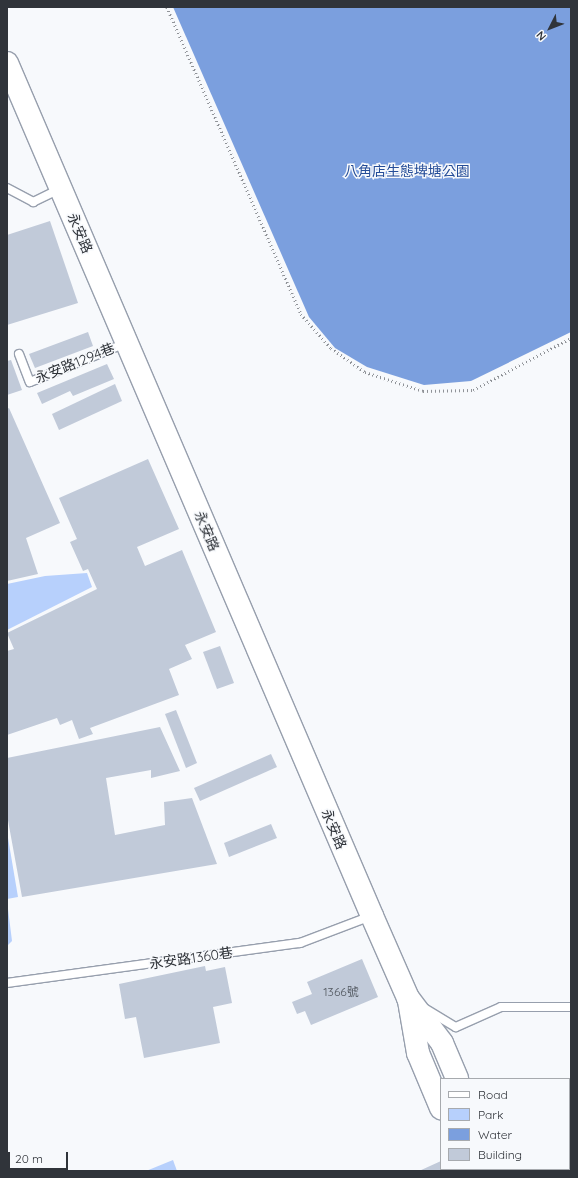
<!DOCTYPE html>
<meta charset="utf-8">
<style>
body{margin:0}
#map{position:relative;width:578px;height:1178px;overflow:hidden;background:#f7f9fc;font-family:Quicksand,"Noto Sans TC",sans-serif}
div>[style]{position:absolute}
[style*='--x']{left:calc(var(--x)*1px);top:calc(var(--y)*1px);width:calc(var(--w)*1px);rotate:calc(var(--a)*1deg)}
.green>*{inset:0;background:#b7d0fc}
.water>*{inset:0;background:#7b9fde}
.building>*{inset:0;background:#c1cad9}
.path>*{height:2.5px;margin-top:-1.25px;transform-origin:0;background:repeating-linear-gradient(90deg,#909398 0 1px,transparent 0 4px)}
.roads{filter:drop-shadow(1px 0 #979fad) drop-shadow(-1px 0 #979fad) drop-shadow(0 1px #979fad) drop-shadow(0 -1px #979fad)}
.lane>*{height:8px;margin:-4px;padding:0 4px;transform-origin:4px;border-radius:4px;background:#fff}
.secondary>*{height:22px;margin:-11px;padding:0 11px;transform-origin:11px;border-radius:11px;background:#fff}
span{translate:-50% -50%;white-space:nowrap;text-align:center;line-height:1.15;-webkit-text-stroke:3px #f7f9fc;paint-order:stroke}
.number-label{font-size:12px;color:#545a62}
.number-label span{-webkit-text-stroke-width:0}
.park-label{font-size:14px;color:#254d98}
.street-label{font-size:14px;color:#30343a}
.frame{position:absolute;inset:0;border:8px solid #30343a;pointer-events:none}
.legend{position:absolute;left:440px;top:1078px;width:130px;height:92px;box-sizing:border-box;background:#f7f9fc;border:1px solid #a7aaae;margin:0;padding:5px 7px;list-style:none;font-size:12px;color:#30343a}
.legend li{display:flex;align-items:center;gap:8px;height:20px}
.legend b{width:20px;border:1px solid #a7aaae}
.north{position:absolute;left:530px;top:8px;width:40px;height:40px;-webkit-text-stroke:3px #f7f9fc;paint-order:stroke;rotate:228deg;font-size:11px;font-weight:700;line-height:16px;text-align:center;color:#30343a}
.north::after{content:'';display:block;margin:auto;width:14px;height:18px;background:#30343a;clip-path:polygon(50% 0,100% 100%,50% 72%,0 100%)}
.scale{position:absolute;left:8px;top:1152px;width:60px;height:18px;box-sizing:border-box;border:2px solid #30343a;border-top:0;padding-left:5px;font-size:12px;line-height:14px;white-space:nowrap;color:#30343a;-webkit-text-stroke:3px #f7f9fc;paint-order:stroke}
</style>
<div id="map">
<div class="green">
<div style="clip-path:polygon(87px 573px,92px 587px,7px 630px,7px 584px,45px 576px)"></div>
<div style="clip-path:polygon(7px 832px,18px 897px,7px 899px)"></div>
<div style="clip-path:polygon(7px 901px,12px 941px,7px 946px)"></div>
<div style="clip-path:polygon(173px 1160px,177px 1171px,146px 1171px)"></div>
</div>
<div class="water">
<div style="clip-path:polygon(173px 7px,571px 7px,571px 332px,471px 381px,424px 385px,367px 367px,335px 348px,309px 317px)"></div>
</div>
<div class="building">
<div style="clip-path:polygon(50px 221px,78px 303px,7px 325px,7px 235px)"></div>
<div style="clip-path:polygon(88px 332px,93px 346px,35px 368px,29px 354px)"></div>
<div style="clip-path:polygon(11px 360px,22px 390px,7px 395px,7px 361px)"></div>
<div style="clip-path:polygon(107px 364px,114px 379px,73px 396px,70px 391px,42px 404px,37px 393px)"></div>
<div style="clip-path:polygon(115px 384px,122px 401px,59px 430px,52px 414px)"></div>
<div style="clip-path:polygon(9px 408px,60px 523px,26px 538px,38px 574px,7px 581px,7px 409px)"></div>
<div style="clip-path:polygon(148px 459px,179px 529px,137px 547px,145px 566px,182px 550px,216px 632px,185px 645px,192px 659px,169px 669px,179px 695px,90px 728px,93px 734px,79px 739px,72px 720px,60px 725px,57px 718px,7px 735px,7px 651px,14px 649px,7px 633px,97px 589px,88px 569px,83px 571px,70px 542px,77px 539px,59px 498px)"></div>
<div style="clip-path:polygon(220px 646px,234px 683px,217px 689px,203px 652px)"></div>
<div style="clip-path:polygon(176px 710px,197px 763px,186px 768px,165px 714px)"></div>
<div style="clip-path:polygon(160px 727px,180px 771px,151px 778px,151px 770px,106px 778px,115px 835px,165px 825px,164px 802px,192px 798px,217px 864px,22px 897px,7px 815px,7px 758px)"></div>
<div style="clip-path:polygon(271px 754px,277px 767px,200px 801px,194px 788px)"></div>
<div style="clip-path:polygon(271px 824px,277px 838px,229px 857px,224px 843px)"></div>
<div style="clip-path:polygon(362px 959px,378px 997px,311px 1025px,305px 1011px,297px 1014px,292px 1002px,312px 994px,307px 982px)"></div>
<div style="clip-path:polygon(205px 966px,206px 971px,225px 967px,232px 1003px,213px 1007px,220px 1043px,144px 1058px,136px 1017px,125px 1019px,119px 984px)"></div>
<div style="clip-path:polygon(441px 1161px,441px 1169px,449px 1171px,419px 1171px)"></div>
</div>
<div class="path">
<div style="--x:167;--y:7;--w:335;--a:66.4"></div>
<div style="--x:301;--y:314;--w:45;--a:48.6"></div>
<div style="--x:331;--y:348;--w:42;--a:35.2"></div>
<div style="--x:365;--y:372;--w:61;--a:18.1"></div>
<div style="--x:423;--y:391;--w:50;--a:-1.1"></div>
<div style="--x:473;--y:390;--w:111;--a:-28"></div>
</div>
<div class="roads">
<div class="lane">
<div style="--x:7;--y:188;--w:30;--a:28"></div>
<div style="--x:33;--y:202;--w:30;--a:-26"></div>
<div style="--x:19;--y:354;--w:30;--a:69"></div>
<div style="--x:30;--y:382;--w:104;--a:-22.1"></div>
<div style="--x:7;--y:983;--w:296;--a:-7.8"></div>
<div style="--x:300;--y:943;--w:76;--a:-20.8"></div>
<div style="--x:424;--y:1008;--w:37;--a:31"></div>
<div style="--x:456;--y:1027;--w:49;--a:-24"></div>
<div style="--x:501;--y:1007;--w:70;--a:0"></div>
</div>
<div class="secondary">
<div style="--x:7;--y:63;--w:928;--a:66.83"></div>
<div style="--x:372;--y:916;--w:90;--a:66.3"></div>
<div style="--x:408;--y:998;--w:56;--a:52.9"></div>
<div style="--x:442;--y:1043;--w:39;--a:67"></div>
<div style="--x:409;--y:1001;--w:53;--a:80.2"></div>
<div style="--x:418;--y:1053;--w:60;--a:67.3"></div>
<div style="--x:467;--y:1169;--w:2;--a:90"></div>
<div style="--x:494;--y:1169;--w:2;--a:63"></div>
</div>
</div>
<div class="number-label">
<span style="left:341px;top:992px">1366號</span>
</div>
<div class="park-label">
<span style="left:407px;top:171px">八角店生態埤塘公園</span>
</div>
<div class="street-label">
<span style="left:80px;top:233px;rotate:67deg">永安路</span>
<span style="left:75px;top:363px;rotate:-22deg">永安路1294巷</span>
<span style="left:207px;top:531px;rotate:67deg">永安路</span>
<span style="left:334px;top:829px;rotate:67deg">永安路</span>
<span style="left:191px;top:958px;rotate:-8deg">永安路1360巷</span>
</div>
<div class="frame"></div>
<ul class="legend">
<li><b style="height:5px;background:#fff"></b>Road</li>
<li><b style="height:11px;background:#b7d0fc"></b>Park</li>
<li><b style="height:11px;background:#7b9fde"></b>Water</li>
<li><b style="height:11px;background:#c1cad9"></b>Building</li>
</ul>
<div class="north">N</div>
<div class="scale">20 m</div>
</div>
